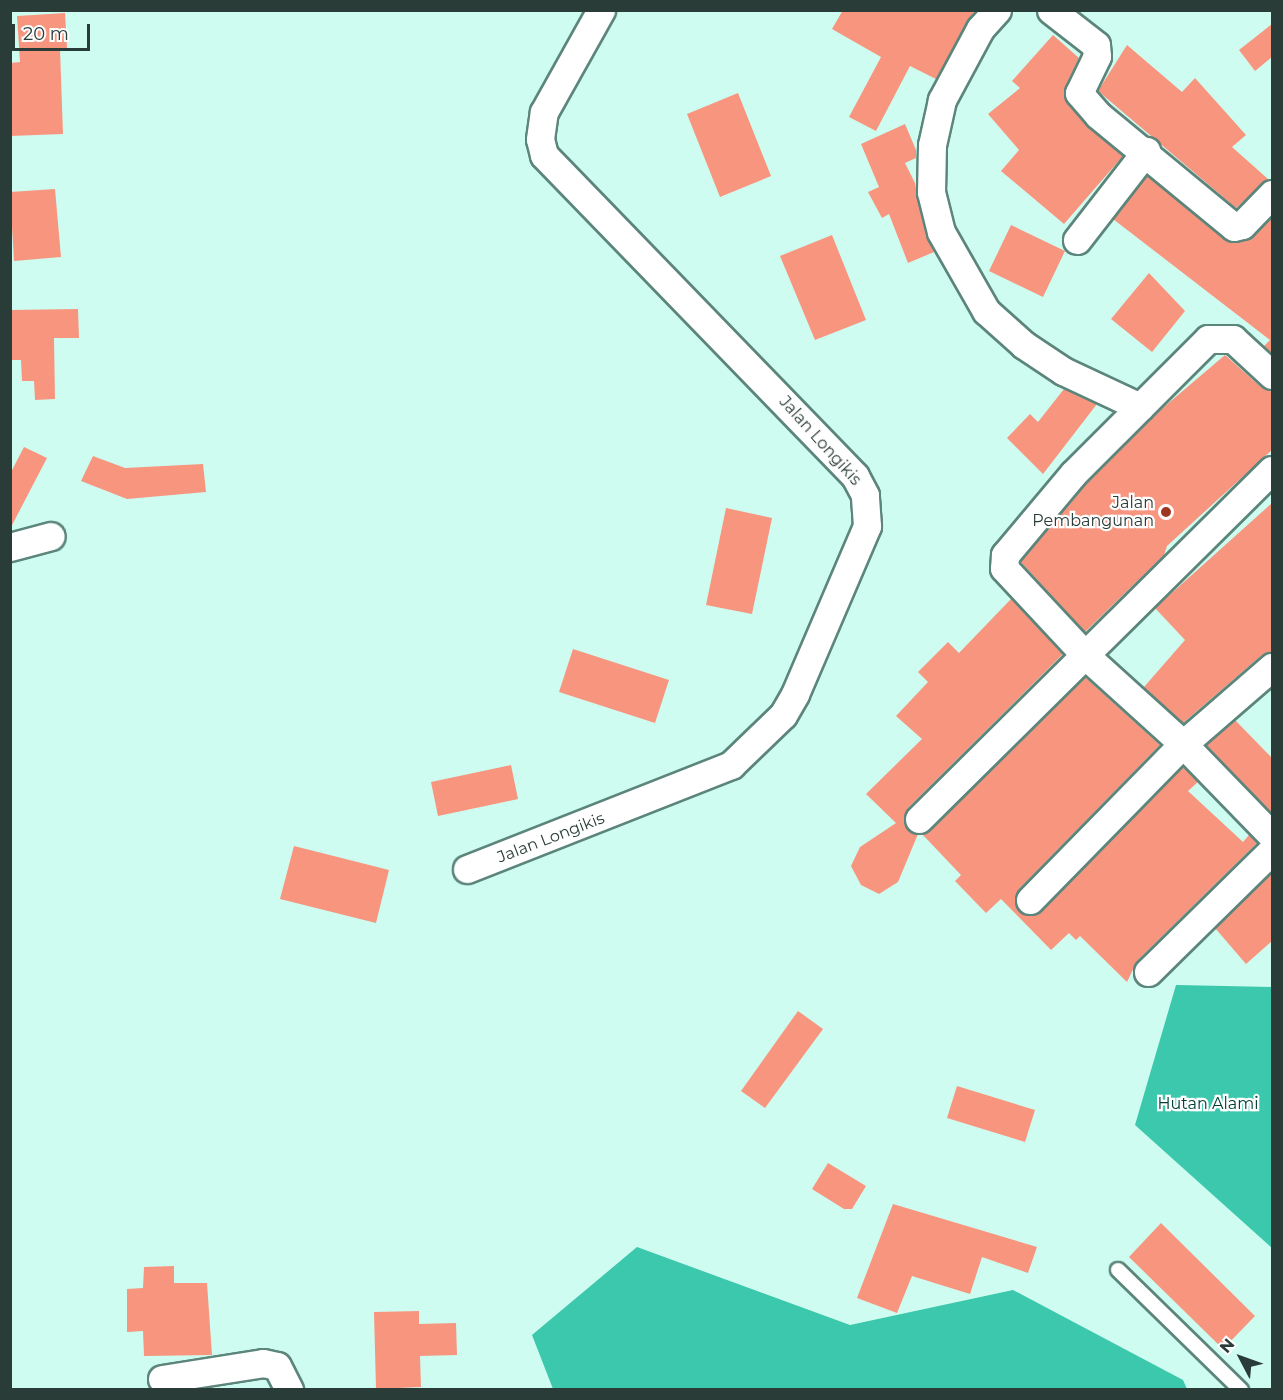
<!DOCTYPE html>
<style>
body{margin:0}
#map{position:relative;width:1283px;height:1400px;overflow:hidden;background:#cffcf0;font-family:Montserrat,sans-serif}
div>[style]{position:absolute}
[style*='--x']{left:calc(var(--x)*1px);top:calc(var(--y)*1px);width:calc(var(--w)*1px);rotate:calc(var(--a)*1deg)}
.forest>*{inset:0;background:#3bc8ad}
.building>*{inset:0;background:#f8957f}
.roads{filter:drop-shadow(2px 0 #5c857b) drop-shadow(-2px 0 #5c857b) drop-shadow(0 2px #5c857b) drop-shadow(0 -2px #5c857b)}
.lane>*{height:14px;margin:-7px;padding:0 7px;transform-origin:7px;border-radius:7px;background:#fff}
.street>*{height:27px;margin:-13.5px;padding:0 13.5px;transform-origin:13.5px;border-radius:13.5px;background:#fff}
.dots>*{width:16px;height:16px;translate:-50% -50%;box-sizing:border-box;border:3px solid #fefefe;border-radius:50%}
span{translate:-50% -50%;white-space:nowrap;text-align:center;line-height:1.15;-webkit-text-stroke:4.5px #fefefe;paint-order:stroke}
.street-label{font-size:16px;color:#2a3c37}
.poi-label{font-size:16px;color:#2a3c37}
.right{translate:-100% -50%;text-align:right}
.park-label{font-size:16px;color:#004035}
.frame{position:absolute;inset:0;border:12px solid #2a3c37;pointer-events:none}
.north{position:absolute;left:1211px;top:1328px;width:60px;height:60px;-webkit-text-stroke:4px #fefefe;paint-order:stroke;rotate:311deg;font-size:16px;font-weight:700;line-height:24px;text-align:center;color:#2a3c37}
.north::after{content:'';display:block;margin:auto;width:21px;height:27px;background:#2a3c37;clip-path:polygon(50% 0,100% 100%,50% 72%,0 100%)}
.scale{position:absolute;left:12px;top:24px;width:78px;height:27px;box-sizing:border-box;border:3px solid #2a3c37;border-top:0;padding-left:8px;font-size:18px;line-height:21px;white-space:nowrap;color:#2a3c37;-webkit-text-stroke:4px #fefefe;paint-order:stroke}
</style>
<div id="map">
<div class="forest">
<div style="clip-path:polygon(1176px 985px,1272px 987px,1272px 1248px,1135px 1125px)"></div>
<div style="clip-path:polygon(637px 1247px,850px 1325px,1013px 1290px,1183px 1380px,1187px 1389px,553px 1389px,532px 1335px)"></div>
</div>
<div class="building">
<div style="clip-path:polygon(843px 10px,975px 10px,936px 79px,910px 66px,876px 131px,849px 117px,881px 57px,832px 29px)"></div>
<div style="clip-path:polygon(65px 13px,67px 48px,60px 49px,63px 134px,10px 136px,10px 63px,20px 62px,17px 16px)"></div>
<div style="clip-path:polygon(1272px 24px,1272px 57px,1255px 71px,1239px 50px)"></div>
<div style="clip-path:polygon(1053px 35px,1079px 58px,1065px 87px,1067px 103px,1123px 156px,1064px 224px,1001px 171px,1019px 150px,988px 114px,1020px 88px,1012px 81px)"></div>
<div style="clip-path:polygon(1127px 45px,1182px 92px,1195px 78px,1246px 135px,1232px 147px,1268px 179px,1236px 208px,1098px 91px)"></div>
<div style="clip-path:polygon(738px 93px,771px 176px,720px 197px,687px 114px)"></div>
<div style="clip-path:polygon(905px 124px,916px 150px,916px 158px,905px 163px,915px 183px,926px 236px,934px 252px,908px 263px,889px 214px,882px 218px,868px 192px,879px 187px,861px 144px)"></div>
<div style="clip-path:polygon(1147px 176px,1230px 242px,1253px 236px,1272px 216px,1272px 354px,1264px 346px,1270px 340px,1113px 219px)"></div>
<div style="clip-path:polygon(55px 189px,61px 257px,14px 261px,10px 192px)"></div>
<div style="clip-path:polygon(1011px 225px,1065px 251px,1043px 297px,989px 271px)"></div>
<div style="clip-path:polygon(832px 235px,866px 320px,815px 340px,780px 256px)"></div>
<div style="clip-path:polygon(1149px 273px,1185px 311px,1152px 352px,1111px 319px)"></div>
<div style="clip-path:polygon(78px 309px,79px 338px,54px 338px,55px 399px,35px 400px,34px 381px,22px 381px,21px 360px,10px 360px,10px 310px)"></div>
<div style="clip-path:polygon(1225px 355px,1261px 387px,1272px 390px,1272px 450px,1167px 546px,1164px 555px,1085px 632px,1020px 561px,1085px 485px,1158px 412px)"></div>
<div style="clip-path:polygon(1064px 389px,1097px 404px,1043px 474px,1007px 438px,1030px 414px,1038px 422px)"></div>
<div style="clip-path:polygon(24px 447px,47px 458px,10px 529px,10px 474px)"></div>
<div style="clip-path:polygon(93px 456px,125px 468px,203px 464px,206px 492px,127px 499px,81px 481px)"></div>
<div style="clip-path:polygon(1272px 503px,1272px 652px,1262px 655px,1183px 723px,1144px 687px,1185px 640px,1155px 608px)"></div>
<div style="clip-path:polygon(726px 508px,772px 518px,752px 614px,706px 605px)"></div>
<div style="clip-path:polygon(1011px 599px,1063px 654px,908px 808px,904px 824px,918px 834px,898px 882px,879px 894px,861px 885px,851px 866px,860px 847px,896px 823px,866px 794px,922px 739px,896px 716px,928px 682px,918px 672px,948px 642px,959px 653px)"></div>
<div style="clip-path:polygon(573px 649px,669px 680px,655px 723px,559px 692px)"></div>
<div style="clip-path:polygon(1085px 677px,1160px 745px,1019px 889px,1015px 897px,1019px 911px,1027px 915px,1041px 911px,1183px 767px,1198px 782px,1188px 791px,1243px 842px,1249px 835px,1257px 843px,1137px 961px,1127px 982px,1080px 936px,1076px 940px,1069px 933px,1051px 950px,1001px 899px,986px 913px,955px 881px,961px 875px,922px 834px)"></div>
<div style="clip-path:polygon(1235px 720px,1272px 758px,1272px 814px,1206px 745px)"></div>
<div style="clip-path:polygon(511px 765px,518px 799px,438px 816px,431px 782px)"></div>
<div style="clip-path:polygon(294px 846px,389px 870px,376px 923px,280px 899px)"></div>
<div style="clip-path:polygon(1272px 872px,1272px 941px,1246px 964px,1215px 928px)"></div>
<div style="clip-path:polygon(798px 1011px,823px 1029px,765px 1108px,741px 1091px)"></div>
<div style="clip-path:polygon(957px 1086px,1035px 1110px,1025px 1142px,947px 1118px)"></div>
<div style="clip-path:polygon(828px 1163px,866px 1186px,852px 1209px,844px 1209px,812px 1189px)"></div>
<div style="clip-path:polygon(893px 1204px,1037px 1247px,1028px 1273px,982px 1257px,970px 1294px,912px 1276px,897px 1313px,857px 1298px)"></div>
<div style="clip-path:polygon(1161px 1223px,1255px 1316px,1223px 1349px,1129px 1257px)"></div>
<div style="clip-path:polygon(174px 1266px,174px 1283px,207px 1283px,212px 1355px,144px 1356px,143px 1331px,127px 1332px,127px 1289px,143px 1288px,144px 1267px)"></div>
<div style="clip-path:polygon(419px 1311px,419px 1324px,456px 1323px,457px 1355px,420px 1356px,421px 1387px,376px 1389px,374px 1312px)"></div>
</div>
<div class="roads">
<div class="lane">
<div style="--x:1118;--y:1270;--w:172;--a:44.3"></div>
</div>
<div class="street">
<div style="--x:997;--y:10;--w:25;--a:132"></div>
<div style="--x:980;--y:29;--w:81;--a:118.2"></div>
<div style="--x:942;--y:100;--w:46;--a:102.5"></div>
<div style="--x:932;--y:145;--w:47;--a:91.2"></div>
<div style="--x:931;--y:192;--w:41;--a:76"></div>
<div style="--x:941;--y:232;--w:91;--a:60.3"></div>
<div style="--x:986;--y:311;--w:51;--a:41.8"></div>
<div style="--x:1024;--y:345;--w:47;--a:33.7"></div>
<div style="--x:1063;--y:371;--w:85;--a:25.1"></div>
<div style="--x:1051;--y:10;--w:57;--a:37.9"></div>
<div style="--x:1096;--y:45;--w:11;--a:85"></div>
<div style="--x:1097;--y:56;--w:41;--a:115.9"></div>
<div style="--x:1079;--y:93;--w:29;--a:49"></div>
<div style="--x:1098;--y:115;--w:176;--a:39.5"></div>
<div style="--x:1234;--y:227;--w:8;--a:-14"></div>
<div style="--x:1242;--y:225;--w:43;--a:-45.9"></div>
<div style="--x:1077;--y:240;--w:113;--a:-52.2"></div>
<div style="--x:1272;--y:375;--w:53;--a:-137.3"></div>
<div style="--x:1233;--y:339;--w:25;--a:180"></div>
<div style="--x:1208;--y:339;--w:191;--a:135"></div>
<div style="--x:1073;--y:474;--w:106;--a:130"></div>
<div style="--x:1005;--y:555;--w:13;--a:94"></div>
<div style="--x:1004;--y:568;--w:120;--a:47"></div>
<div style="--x:1086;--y:656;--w:131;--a:42.2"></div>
<div style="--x:1183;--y:744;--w:128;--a:45.9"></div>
<div style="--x:10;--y:547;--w:42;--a:-15"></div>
<div style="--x:919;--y:819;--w:496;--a:-44.7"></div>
<div style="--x:467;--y:869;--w:284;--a:-21.5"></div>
<div style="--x:731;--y:765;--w:72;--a:-43.9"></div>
<div style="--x:783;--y:715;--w:24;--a:-60"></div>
<div style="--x:795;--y:694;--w:183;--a:-66.8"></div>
<div style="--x:867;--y:526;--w:31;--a:-94"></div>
<div style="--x:865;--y:495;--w:21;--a:-118"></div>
<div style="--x:855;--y:476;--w:447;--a:-134.1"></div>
<div style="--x:544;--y:155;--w:16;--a:-104"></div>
<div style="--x:540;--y:139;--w:27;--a:-82"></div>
<div style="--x:544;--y:112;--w:117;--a:-60.8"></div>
<div style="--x:1030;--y:900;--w:219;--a:-45.6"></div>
<div style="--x:1183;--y:744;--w:118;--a:-40.9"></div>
<div style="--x:1148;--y:972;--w:174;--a:-44.5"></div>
<div style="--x:162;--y:1379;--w:102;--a:-9"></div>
<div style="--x:263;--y:1363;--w:14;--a:12"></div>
<div style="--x:277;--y:1366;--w:27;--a:63"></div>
</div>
</div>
<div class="dots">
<div style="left:1166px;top:512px;background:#9e351f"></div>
</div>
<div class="street-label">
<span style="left:820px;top:441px;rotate:48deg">Jalan Longikis</span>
<span style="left:551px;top:838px;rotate:-21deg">Jalan Longikis</span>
</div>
<div class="poi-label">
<span class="right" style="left:1154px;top:512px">Jalan<br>Pembangunan</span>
</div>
<div class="park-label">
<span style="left:1208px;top:1104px">Hutan Alami</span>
</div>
<div class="frame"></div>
<div class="north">N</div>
<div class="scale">20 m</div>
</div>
